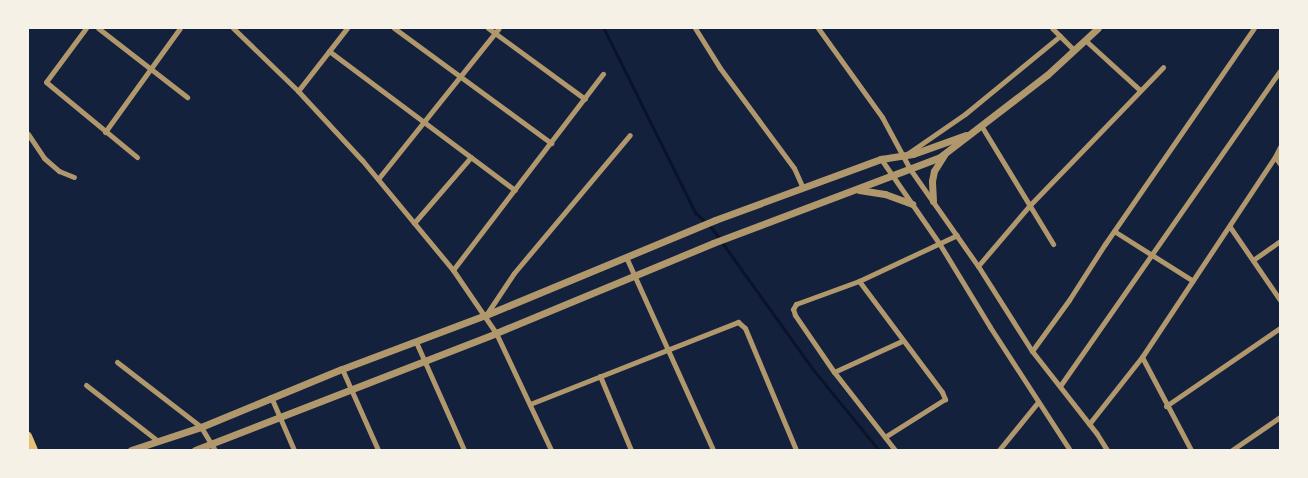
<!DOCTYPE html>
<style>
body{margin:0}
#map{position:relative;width:1308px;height:478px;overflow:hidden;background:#14213d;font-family:Manrope,sans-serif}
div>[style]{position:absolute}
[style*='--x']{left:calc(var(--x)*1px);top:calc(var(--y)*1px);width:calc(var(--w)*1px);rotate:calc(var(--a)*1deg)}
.stream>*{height:2.5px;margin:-1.25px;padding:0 1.25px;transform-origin:1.25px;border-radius:1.25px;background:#0b132b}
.minor>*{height:5px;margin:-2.5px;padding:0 2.5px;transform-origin:2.5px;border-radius:2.5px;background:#b1986c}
.tertiary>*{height:7px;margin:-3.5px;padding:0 3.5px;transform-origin:3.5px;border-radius:3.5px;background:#b1986c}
.secondary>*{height:8px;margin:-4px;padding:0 4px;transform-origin:4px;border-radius:4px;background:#e5c07b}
span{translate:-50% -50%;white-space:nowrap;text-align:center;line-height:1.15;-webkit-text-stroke:4px #f6f1e7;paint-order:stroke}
.frame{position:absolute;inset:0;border:29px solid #f6f1e7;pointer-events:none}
</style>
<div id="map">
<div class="stream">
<div style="--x:604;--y:28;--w:207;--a:63.6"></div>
<div style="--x:696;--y:213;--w:22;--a:43"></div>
<div style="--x:712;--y:228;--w:173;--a:54.4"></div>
<div style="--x:813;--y:369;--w:104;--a:50.8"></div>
</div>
<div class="minor">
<div style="--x:86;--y:28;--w:67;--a:126.5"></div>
<div style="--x:46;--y:82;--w:118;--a:39.5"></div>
<div style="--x:98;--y:28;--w:113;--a:37.8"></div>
<div style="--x:233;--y:28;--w:91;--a:44.1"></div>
<div style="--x:298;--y:91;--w:94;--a:47.2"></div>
<div style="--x:362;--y:160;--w:143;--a:50.4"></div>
<div style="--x:453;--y:270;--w:76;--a:55.7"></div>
<div style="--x:496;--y:333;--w:129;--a:64.8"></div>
<div style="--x:394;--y:28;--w:195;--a:36.2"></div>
<div style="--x:488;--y:28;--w:120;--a:36.2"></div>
<div style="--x:695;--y:28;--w:47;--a:58"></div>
<div style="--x:720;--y:68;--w:124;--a:53.5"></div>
<div style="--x:794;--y:168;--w:22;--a:66"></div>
<div style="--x:818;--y:28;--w:110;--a:54.3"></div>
<div style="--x:882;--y:117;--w:59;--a:61.7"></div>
<div style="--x:910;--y:169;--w:118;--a:55"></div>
<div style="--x:978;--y:266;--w:101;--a:57.6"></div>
<div style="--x:1032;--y:351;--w:105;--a:51.9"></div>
<div style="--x:1097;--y:434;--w:19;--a:58"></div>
<div style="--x:1052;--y:28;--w:31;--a:45"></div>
<div style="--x:1085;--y:40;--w:74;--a:42.3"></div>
<div style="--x:329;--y:51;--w:232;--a:36.8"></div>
<div style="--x:298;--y:91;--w:80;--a:-52.1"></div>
<div style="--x:982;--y:127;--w:137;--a:58.7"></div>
<div style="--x:105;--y:132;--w:128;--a:-54.2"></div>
<div style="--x:28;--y:134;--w:29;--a:56"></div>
<div style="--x:44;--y:158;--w:20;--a:41"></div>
<div style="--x:59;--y:171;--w:16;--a:22"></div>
<div style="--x:1280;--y:147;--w:11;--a:117"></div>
<div style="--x:1275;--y:157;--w:6;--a:-39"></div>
<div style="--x:907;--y:154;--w:70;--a:-34.6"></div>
<div style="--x:965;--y:114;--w:123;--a:-39.4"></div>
<div style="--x:881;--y:159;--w:102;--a:55.4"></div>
<div style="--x:939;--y:243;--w:98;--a:58.7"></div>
<div style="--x:990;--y:327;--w:147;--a:57"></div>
<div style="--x:378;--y:179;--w:193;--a:-51.3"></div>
<div style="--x:414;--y:223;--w:87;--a:-49.2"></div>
<div style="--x:1230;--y:227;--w:88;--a:55.6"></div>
<div style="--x:1114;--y:231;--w:93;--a:32.3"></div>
<div style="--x:626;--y:257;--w:212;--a:65.7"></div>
<div style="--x:1253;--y:260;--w:33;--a:-35"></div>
<div style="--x:978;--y:266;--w:79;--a:-49.6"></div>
<div style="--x:1029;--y:206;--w:193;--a:-46"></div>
<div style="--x:453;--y:270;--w:247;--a:-52.6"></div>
<div style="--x:859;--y:281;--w:139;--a:53.2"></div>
<div style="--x:942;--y:392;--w:8;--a:67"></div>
<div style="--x:945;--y:399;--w:71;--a:147.7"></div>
<div style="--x:486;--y:315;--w:50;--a:-56.3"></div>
<div style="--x:514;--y:273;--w:180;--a:-50"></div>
<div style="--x:416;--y:342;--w:118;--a:66"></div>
<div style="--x:1032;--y:351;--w:63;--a:-54"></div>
<div style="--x:1069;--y:300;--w:67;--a:-57.3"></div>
<div style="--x:1105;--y:244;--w:262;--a:-55.4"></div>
<div style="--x:1142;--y:357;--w:105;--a:62.2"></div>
<div style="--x:117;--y:362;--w:106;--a:37.7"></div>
<div style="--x:201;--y:427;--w:27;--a:59"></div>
<div style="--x:342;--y:369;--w:89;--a:66"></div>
<div style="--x:834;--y:372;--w:75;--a:-24.5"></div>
<div style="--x:600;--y:376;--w:80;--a:67.3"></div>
<div style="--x:86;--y:385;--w:91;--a:37.9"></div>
<div style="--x:1060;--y:386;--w:384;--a:-55.1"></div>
<div style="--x:271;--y:397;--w:58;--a:66.5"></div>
<div style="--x:530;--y:404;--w:224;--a:-21.5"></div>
<div style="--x:738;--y:322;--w:9;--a:41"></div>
<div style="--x:745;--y:328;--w:132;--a:67.3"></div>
<div style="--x:1166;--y:406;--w:138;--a:-34.4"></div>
<div style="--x:1089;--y:424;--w:85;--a:-51.7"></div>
<div style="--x:1142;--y:357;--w:240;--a:-56.4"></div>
<div style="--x:1275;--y:157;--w:9;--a:54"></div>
<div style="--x:895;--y:450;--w:99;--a:-128"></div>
<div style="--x:834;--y:372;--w:69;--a:-124.4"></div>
<div style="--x:795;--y:315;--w:6;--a:-108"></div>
<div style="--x:793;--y:309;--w:6;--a:-59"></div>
<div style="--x:796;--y:304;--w:67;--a:-20.1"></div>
<div style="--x:859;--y:281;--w:108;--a:-25.1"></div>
<div style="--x:999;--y:450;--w:62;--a:-50.9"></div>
<div style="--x:1232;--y:450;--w:58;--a:-34.5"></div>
</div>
<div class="tertiary">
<div style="--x:859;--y:190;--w:26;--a:9"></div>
<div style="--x:885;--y:194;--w:29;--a:20"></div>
<div style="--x:933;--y:201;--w:20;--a:-93"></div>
<div style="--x:932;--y:181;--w:10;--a:-79"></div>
<div style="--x:934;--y:171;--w:19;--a:-58"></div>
<div style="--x:131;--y:450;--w:74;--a:-18.2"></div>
<div style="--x:201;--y:427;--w:152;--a:-22.4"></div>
<div style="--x:342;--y:369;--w:154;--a:-20.6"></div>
<div style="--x:486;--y:315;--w:248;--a:-22.5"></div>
<div style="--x:715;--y:220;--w:177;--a:-20.2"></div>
<div style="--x:881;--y:159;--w:32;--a:-9"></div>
<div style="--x:913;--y:154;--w:56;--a:-19.7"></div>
<div style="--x:195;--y:450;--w:323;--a:-21.2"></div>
<div style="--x:496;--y:333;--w:235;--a:-22.5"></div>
<div style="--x:713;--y:243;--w:243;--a:-20.7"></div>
<div style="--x:940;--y:157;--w:135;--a:-37.5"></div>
<div style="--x:1047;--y:75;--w:69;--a:-42.7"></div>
</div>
<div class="secondary">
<div style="--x:28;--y:436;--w:15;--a:67"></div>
</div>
<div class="frame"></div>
</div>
